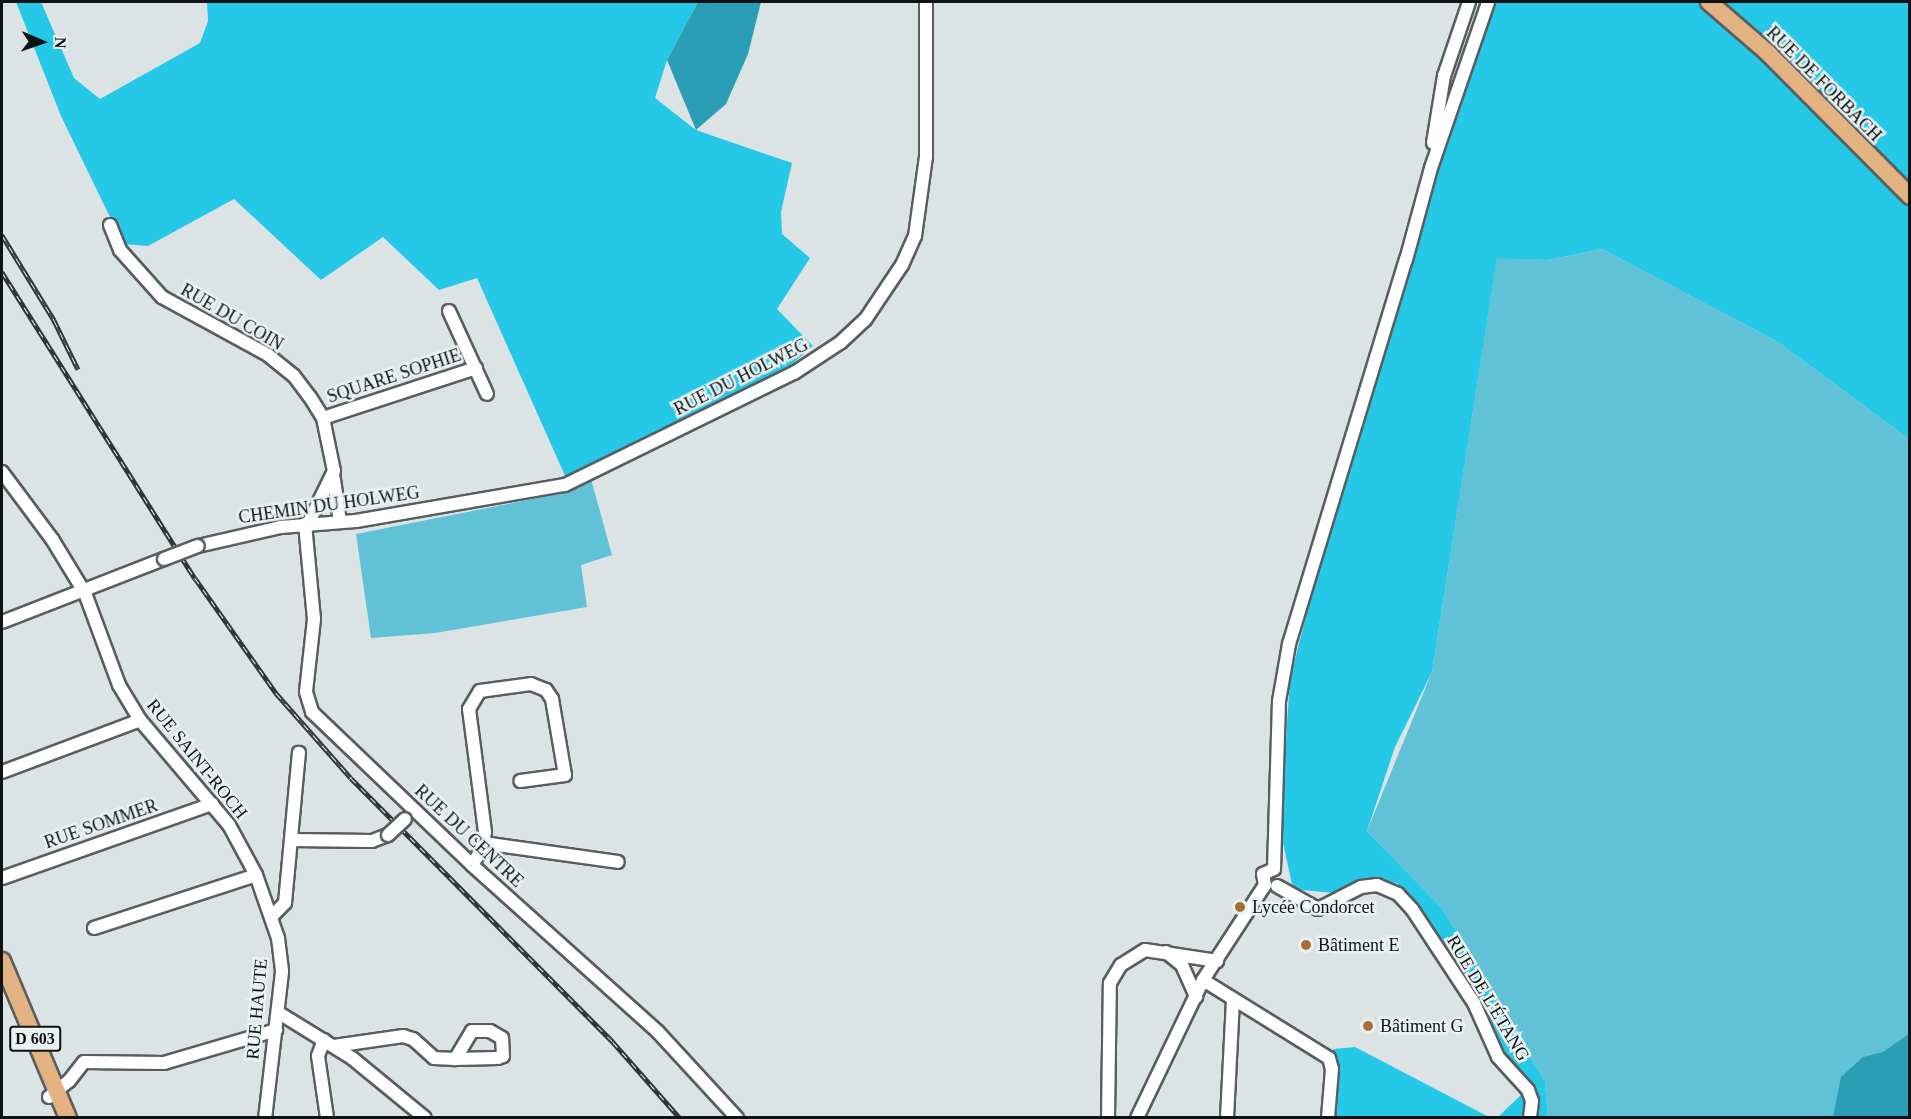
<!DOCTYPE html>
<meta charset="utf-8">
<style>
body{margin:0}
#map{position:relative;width:1911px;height:1119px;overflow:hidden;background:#dce3e5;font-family:"Times New Roman",serif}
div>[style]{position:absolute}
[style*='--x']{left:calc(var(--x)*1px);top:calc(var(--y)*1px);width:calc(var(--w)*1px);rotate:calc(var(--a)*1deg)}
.green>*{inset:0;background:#60c1d7}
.forest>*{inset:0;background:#26c8e7}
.water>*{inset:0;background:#2a9eb5}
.roads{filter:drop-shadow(2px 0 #585e60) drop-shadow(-2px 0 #585e60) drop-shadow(0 2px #585e60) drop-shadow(0 -2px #585e60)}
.minor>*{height:12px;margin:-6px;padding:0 6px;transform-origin:6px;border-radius:6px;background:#fff}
.major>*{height:16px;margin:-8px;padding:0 8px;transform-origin:8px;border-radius:8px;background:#e2b281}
.rail>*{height:4.5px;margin-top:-2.25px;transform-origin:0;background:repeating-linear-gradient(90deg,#e9f1f2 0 7px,#333637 0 14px);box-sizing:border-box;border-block:2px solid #333637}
.bridges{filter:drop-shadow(2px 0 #585e60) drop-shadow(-2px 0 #585e60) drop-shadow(0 2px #585e60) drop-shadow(0 -2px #585e60)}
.minor-bridge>*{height:12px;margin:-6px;padding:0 6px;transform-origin:6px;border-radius:6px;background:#fff}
.dots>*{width:16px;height:16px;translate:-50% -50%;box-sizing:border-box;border:3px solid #e9f1f2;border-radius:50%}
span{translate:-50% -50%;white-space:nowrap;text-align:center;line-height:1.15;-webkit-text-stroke:5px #e9f1f2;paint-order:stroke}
.shield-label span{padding:2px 4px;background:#e9f1f2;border:2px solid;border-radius:4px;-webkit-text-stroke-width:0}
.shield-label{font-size:16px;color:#101313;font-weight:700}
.street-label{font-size:18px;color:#101313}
.poi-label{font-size:18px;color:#101313}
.left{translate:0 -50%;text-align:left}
.frame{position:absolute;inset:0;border:3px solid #101313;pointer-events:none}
.north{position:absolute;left:12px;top:12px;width:60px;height:60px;-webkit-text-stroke:4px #e9f1f2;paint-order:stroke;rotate:92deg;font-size:16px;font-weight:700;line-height:24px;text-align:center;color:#101313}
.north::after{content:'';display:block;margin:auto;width:21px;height:27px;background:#101313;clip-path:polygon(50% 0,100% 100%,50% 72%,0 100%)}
</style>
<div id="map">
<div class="green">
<div style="clip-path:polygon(1602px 249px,1778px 342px,1909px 439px,1909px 1117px,1548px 1117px,1545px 1082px,1442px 908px,1367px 831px,1432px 672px,1497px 257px,1548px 260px)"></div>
<div style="clip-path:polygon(591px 479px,612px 555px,581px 565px,587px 607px,435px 633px,371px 638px,356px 534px,568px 492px)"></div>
</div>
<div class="forest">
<div style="clip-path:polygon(16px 2px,41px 2px,74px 78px,100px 99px,200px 43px,208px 21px,207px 2px,698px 2px,667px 60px,655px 98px,696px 130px,792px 163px,781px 212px,782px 234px,810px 258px,777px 309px,813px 346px,785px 370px,566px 478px,477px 278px,439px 290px,383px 237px,321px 280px,234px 199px,148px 246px,123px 244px,61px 116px)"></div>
<div style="clip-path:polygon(1494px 2px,1909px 2px,1909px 439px,1778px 342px,1602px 249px,1548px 260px,1497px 258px,1432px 672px,1395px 747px,1367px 831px,1442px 908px,1545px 1082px,1548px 1117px,1498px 1117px,1530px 1086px,1507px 1058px,1452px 952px,1397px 883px,1362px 881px,1333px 893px,1293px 889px,1280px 829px,1290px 679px,1315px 581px,1473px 48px)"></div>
<div style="clip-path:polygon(1355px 1047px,1489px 1117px,1325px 1118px,1328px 1055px,1334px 1049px)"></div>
</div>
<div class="water">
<div style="clip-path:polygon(698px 2px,761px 2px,748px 54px,726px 104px,696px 130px,667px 60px)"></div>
<div style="clip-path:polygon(1909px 1034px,1909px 1117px,1833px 1117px,1841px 1077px,1863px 1057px,1883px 1052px)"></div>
</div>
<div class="roads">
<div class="minor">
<div style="--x:1433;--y:143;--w:68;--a:-80.7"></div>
<div style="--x:1444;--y:76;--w:78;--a:-71.3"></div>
<div style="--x:110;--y:225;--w:27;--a:68"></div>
<div style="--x:120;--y:250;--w:63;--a:48.2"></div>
<div style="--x:162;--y:297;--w:121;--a:28.7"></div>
<div style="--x:268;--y:355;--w:33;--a:39"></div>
<div style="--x:294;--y:376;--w:26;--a:53"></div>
<div style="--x:310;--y:397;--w:25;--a:58"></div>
<div style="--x:323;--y:418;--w:54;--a:78.3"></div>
<div style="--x:334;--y:471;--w:59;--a:116.1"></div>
<div style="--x:449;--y:311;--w:91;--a:65.4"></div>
<div style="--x:323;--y:418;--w:161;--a:-18.1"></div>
<div style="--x:2;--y:472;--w:84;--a:53.3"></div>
<div style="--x:52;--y:539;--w:63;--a:58.6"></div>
<div style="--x:85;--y:593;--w:98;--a:69.7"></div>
<div style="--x:119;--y:685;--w:41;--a:59"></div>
<div style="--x:140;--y:720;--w:138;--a:49.7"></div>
<div style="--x:229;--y:825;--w:57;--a:61.6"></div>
<div style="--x:256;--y:875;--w:67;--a:70.8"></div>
<div style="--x:278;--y:938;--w:34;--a:83"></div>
<div style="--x:282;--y:972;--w:147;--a:96.6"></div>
<div style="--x:334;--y:479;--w:43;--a:82.1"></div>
<div style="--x:305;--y:524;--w:95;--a:84.6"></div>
<div style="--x:314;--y:619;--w:73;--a:96.3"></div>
<div style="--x:306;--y:692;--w:21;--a:73"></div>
<div style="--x:312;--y:712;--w:221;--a:43.7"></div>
<div style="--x:472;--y:865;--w:250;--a:41.9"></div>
<div style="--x:658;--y:1032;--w:117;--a:47.4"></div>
<div style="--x:198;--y:546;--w:85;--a:-12.9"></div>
<div style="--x:281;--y:527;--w:75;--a:-4.6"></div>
<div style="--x:356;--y:521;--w:212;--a:-9.8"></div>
<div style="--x:565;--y:485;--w:255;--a:-26.1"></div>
<div style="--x:794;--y:373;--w:56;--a:-33.4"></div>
<div style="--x:841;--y:342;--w:33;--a:-43"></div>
<div style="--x:865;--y:320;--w:66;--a:-56.1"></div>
<div style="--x:902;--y:265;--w:32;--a:-66"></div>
<div style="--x:915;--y:236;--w:80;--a:-82.1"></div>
<div style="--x:926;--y:157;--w:155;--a:-90"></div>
<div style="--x:2;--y:622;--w:174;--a:-21.3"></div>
<div style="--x:2;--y:772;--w:147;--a:-20.6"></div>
<div style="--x:292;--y:840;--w:80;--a:0.7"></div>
<div style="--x:372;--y:841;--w:17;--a:-21"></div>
<div style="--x:483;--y:843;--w:136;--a:8"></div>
<div style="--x:472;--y:865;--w:19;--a:-58"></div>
<div style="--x:482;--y:849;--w:17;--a:-80"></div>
<div style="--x:485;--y:832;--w:124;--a:-97.4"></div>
<div style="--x:469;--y:709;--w:21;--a:-59"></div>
<div style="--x:480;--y:691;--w:51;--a:-7.8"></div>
<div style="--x:531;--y:684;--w:16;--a:22"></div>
<div style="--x:546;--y:690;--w:11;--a:56"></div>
<div style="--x:552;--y:699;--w:77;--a:80.3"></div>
<div style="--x:565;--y:775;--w:45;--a:172.4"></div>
<div style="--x:1274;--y:869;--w:168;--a:-88.3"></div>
<div style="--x:1279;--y:701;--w:58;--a:-80"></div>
<div style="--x:1289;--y:644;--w:401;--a:-73.1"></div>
<div style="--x:1406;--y:260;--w:95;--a:-74.8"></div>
<div style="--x:1431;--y:168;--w:176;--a:-71"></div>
<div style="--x:2;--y:878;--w:223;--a:-19.4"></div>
<div style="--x:1265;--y:885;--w:11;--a:-100"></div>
<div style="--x:1263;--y:874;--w:12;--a:-24"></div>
<div style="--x:1277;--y:886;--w:47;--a:29.3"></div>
<div style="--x:1318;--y:909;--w:48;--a:-27.1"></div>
<div style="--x:1361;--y:887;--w:16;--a:-7"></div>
<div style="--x:1377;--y:885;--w:23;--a:23"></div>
<div style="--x:1398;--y:894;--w:21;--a:47"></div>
<div style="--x:1412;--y:909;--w:113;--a:56.6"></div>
<div style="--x:1474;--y:1003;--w:59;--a:66"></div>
<div style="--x:1498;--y:1057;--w:45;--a:47.7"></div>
<div style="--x:1528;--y:1090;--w:12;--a:70"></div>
<div style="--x:1532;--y:1101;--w:17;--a:97"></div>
<div style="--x:271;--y:917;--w:20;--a:-45"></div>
<div style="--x:285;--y:903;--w:151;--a:-84.7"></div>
<div style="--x:94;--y:928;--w:170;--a:-18.1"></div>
<div style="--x:1166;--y:952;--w:21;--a:39"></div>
<div style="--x:1182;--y:965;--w:35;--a:66"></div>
<div style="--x:1203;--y:980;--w:148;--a:31.8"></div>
<div style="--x:1329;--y:1058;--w:11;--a:75"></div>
<div style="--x:1332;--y:1069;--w:49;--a:94.7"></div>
<div style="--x:279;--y:1013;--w:86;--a:31.7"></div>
<div style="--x:352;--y:1058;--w:94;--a:39.4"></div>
<div style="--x:324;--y:1040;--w:17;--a:111"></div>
<div style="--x:318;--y:1056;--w:63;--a:81.7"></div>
<div style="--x:334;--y:1046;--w:70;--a:-8.2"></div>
<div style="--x:403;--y:1036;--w:10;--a:17"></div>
<div style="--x:413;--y:1039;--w:28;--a:42"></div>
<div style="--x:434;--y:1058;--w:21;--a:3"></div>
<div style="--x:455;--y:1059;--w:43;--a:-1.3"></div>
<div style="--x:498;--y:1058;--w:5;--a:-22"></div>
<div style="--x:503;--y:1056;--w:18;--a:-93"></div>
<div style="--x:502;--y:1038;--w:14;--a:-150"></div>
<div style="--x:490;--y:1031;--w:18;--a:180"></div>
<div style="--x:472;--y:1031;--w:33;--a:121"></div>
<div style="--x:49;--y:1097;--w:26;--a:-39"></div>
<div style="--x:69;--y:1081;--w:24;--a:-52"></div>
<div style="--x:84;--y:1062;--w:80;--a:0.7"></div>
<div style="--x:164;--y:1063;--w:117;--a:-16.4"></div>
<div style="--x:1108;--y:1118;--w:135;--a:-89.2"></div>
<div style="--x:1110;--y:983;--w:21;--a:-59"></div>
<div style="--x:1121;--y:965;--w:28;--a:-32"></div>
<div style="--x:1145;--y:950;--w:73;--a:8.7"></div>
<div style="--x:1137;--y:1118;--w:153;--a:-64.4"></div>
<div style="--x:1203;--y:980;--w:113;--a:-56.9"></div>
<div style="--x:1227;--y:1118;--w:119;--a:-87.1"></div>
</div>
<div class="major">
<div style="--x:1709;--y:2;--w:77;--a:40.8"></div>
<div style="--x:1767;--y:52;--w:203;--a:45.2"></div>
<div style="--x:2;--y:961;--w:170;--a:67.2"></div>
</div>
</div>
<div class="rail">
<div style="--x:2;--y:235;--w:100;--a:58.5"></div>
<div style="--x:54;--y:320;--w:55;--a:63.9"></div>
<div style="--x:2;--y:272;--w:362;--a:57.8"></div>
<div style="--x:195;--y:578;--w:141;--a:54.8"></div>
<div style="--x:276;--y:693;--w:113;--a:48.6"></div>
<div style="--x:351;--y:778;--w:372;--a:45.2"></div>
<div style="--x:613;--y:1042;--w:101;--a:48.6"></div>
</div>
<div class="bridges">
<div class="minor-bridge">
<div style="--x:164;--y:559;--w:36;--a:-21"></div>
<div style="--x:388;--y:835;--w:23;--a:-43"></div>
</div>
</div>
<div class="dots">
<div style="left:1240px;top:907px;background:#ab6e32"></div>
<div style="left:1306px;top:945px;background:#ab6e32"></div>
<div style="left:1368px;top:1026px;background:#ab6e32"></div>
</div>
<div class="shield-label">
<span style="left:35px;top:1039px">D 603</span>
</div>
<div class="street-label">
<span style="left:1824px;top:84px;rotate:45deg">RUE DE FORBACH</span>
<span style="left:232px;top:317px;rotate:30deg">RUE DU COIN</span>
<span style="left:394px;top:376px;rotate:-18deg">SQUARE SOPHIE</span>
<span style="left:741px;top:377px;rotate:-27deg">RUE DU HOLWEG</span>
<span style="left:329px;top:505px;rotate:-8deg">CHEMIN DU HOLWEG</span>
<span style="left:197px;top:759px;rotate:51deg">RUE SAINT-ROCH</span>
<span style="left:101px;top:824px;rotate:-19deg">RUE SOMMER</span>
<span style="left:469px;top:836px;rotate:43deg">RUE DU CENTRE</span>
<span style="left:1488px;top:998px;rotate:59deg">RUE DE L'ÉTANG</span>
<span style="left:257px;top:1009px;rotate:-85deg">RUE HAUTE</span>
</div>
<div class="poi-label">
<span class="left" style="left:1252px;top:907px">Lycée Condorcet</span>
<span class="left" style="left:1318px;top:945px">Bâtiment E</span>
<span class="left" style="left:1380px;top:1026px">Bâtiment G</span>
</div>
<div class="frame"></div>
<div class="north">N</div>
</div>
